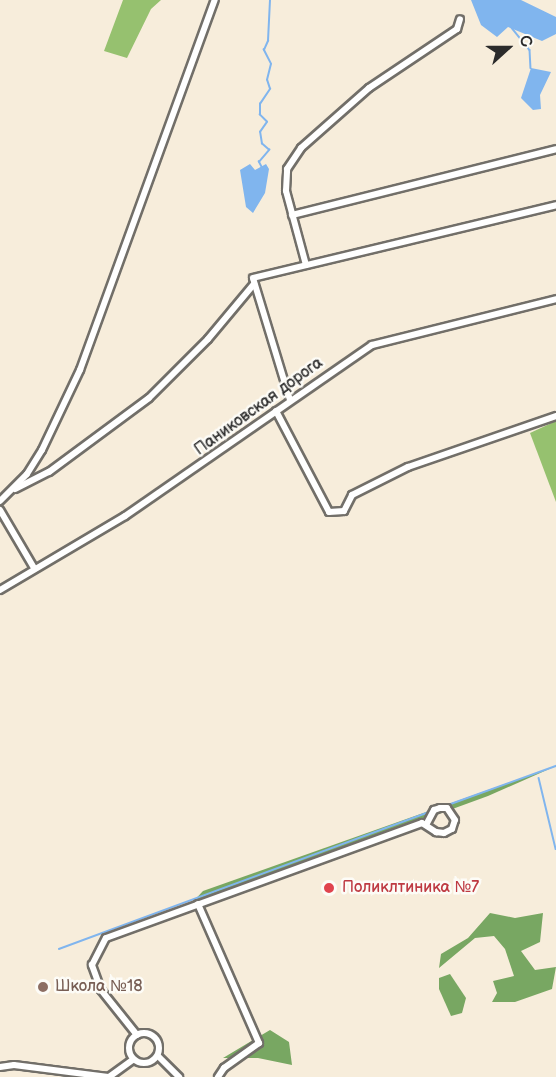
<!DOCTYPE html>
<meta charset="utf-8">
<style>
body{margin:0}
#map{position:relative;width:556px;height:1077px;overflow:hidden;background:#f7eddb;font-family:"Balsamiq Sans",sans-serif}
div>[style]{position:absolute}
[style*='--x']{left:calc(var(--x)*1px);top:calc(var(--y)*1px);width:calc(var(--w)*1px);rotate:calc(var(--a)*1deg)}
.green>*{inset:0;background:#96c16f}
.forest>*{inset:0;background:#78a762}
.water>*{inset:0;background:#80b5ee}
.stream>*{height:1.5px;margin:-0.75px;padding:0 0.75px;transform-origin:0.75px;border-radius:0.75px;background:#80b5ee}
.roads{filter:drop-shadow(2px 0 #726f69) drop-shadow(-2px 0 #726f69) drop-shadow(0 2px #726f69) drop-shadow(0 -2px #726f69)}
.minor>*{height:6px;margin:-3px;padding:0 3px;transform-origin:3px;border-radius:3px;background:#fff}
.minor>.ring{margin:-3px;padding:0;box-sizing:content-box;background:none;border:6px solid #fff;border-radius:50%}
.dots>*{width:16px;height:16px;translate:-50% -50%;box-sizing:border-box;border:3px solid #fdfcf7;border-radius:50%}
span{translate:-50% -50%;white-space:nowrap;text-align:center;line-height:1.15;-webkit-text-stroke:5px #fdfcf7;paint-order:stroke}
.street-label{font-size:16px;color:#2b2b2b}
.health-label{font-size:16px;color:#be3a42}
.left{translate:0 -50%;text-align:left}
.education-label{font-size:16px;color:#785e54}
.north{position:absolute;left:478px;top:18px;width:60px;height:60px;-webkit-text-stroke:4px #fdfcf7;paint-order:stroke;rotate:69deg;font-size:16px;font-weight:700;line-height:24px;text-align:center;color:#2b2b2b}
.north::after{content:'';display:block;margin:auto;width:21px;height:27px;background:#2b2b2b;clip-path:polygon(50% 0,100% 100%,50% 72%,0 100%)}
</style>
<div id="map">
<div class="green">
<div style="clip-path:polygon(123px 0,161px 0,151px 9px,127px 58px,104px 51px)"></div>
<div style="clip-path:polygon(556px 421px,556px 502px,530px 433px)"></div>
</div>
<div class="forest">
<div style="clip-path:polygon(556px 766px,488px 796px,190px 905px,203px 891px)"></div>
<div style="clip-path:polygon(490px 913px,515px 918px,543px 913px,540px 942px,521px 951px,535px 970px,556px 967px,552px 989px,515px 1002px,492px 1002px,497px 993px,493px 981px,514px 976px,505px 949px,494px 936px,475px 938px,439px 968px,441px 954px,468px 938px)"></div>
<div style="clip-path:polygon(450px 974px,466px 998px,462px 1013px,451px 1016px,439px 989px,439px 978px)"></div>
<div style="clip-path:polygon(270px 1030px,289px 1042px,292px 1065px,258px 1058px,223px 1058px)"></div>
</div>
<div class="water">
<div style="clip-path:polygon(471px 0,521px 0,556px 17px,556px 34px,542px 41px,508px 27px,497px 37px,481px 25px)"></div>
<div style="clip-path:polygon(531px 68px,551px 72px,540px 95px,541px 109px,533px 110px,521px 98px)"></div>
<div style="clip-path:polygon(250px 164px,255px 170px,266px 164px,269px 169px,265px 193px,253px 213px,246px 207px,240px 170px)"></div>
</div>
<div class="stream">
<div style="--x:512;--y:28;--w:28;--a:51"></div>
<div style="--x:530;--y:50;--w:18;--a:87"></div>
<div style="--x:262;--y:168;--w:7;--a:-117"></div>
<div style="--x:259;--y:162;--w:16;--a:-50"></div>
<div style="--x:269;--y:150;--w:9;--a:-139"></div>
<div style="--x:262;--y:144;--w:12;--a:-99"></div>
<div style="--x:260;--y:132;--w:12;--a:-55"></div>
<div style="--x:267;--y:122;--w:10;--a:-135"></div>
<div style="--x:260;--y:115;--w:11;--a:-90"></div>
<div style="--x:260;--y:104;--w:18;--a:-56"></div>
<div style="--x:270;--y:89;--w:9;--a:-108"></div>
<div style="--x:267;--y:80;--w:16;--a:-76"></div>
<div style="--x:271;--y:64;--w:16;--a:-117"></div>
<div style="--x:264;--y:50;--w:10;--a:-66"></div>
<div style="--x:268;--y:41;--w:41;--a:-87.2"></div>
<div style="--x:539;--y:778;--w:73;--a:76.5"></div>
<div style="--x:448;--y:805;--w:115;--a:-19.9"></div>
<div style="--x:59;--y:949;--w:395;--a:-20.3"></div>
</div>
<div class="roads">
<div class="minor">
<div style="--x:292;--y:215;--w:272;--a:-14"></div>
<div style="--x:306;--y:265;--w:77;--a:-105.1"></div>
<div style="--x:286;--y:191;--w:22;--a:-87"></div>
<div style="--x:287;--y:169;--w:25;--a:-56"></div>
<div style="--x:301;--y:148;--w:91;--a:-41.4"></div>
<div style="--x:369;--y:88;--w:106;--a:-33.8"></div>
<div style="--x:457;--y:29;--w:10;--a:-73"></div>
<div style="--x:290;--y:400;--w:127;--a:-106.9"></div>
<div style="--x:253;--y:278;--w:312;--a:-13.5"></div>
<div style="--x:276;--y:411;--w:114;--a:62.3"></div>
<div style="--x:329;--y:512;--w:15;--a:-4"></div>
<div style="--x:344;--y:511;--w:18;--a:-63"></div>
<div style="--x:352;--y:495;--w:63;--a:-26.6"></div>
<div style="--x:408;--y:467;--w:157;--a:-19"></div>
<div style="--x:15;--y:489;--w:38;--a:-27"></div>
<div style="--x:49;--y:472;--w:124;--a:-36.5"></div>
<div style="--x:149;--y:398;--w:83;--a:-45"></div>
<div style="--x:208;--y:339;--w:72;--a:-50.1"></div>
<div style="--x:0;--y:501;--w:38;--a:-45"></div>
<div style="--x:27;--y:474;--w:28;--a:-58"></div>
<div style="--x:42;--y:450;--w:89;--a:-64.6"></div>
<div style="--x:80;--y:370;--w:394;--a:-70"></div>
<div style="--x:0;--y:510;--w:67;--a:59.6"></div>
<div style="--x:0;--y:590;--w:145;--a:-30.6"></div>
<div style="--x:125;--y:516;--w:300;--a:-34.7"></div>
<div style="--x:372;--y:345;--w:190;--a:-14"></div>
<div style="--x:198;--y:904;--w:152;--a:66.3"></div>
<div style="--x:259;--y:1043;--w:43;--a:144.5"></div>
<div style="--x:224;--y:1068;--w:11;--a:124"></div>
<div class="ring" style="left:129px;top:1033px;width:24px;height:24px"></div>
<div style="--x:137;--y:1035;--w:58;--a:-128.7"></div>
<div style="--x:101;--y:990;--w:27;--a:-110"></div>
<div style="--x:92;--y:965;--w:30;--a:-63"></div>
<div style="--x:106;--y:938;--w:336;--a:-20"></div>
<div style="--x:422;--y:823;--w:17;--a:33"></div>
<div style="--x:436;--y:832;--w:8;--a:7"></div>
<div style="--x:444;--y:833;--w:9;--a:-27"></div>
<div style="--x:452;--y:829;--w:9;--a:-72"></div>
<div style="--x:455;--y:820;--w:14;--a:-124"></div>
<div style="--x:447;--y:808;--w:7;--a:180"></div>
<div style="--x:440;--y:808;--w:6;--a:162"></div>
<div style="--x:434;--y:810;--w:17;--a:118"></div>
<div style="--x:158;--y:1056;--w:30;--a:45"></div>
<div style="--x:0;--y:1067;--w:14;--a:-8"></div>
<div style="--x:14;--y:1065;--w:95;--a:7.3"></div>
<div style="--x:109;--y:1077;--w:29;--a:-36"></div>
</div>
</div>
<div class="dots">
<div style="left:329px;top:888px;background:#e0444e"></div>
<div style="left:43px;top:987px;background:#8d6e63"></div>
</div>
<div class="street-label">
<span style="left:259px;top:407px;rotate:-36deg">Паниковская дорога</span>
</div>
<div class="health-label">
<span class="left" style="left:342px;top:888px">Поликлтиника №7</span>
</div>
<div class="education-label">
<span class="left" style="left:55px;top:987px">Школа №18</span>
</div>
<div class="north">С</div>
</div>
